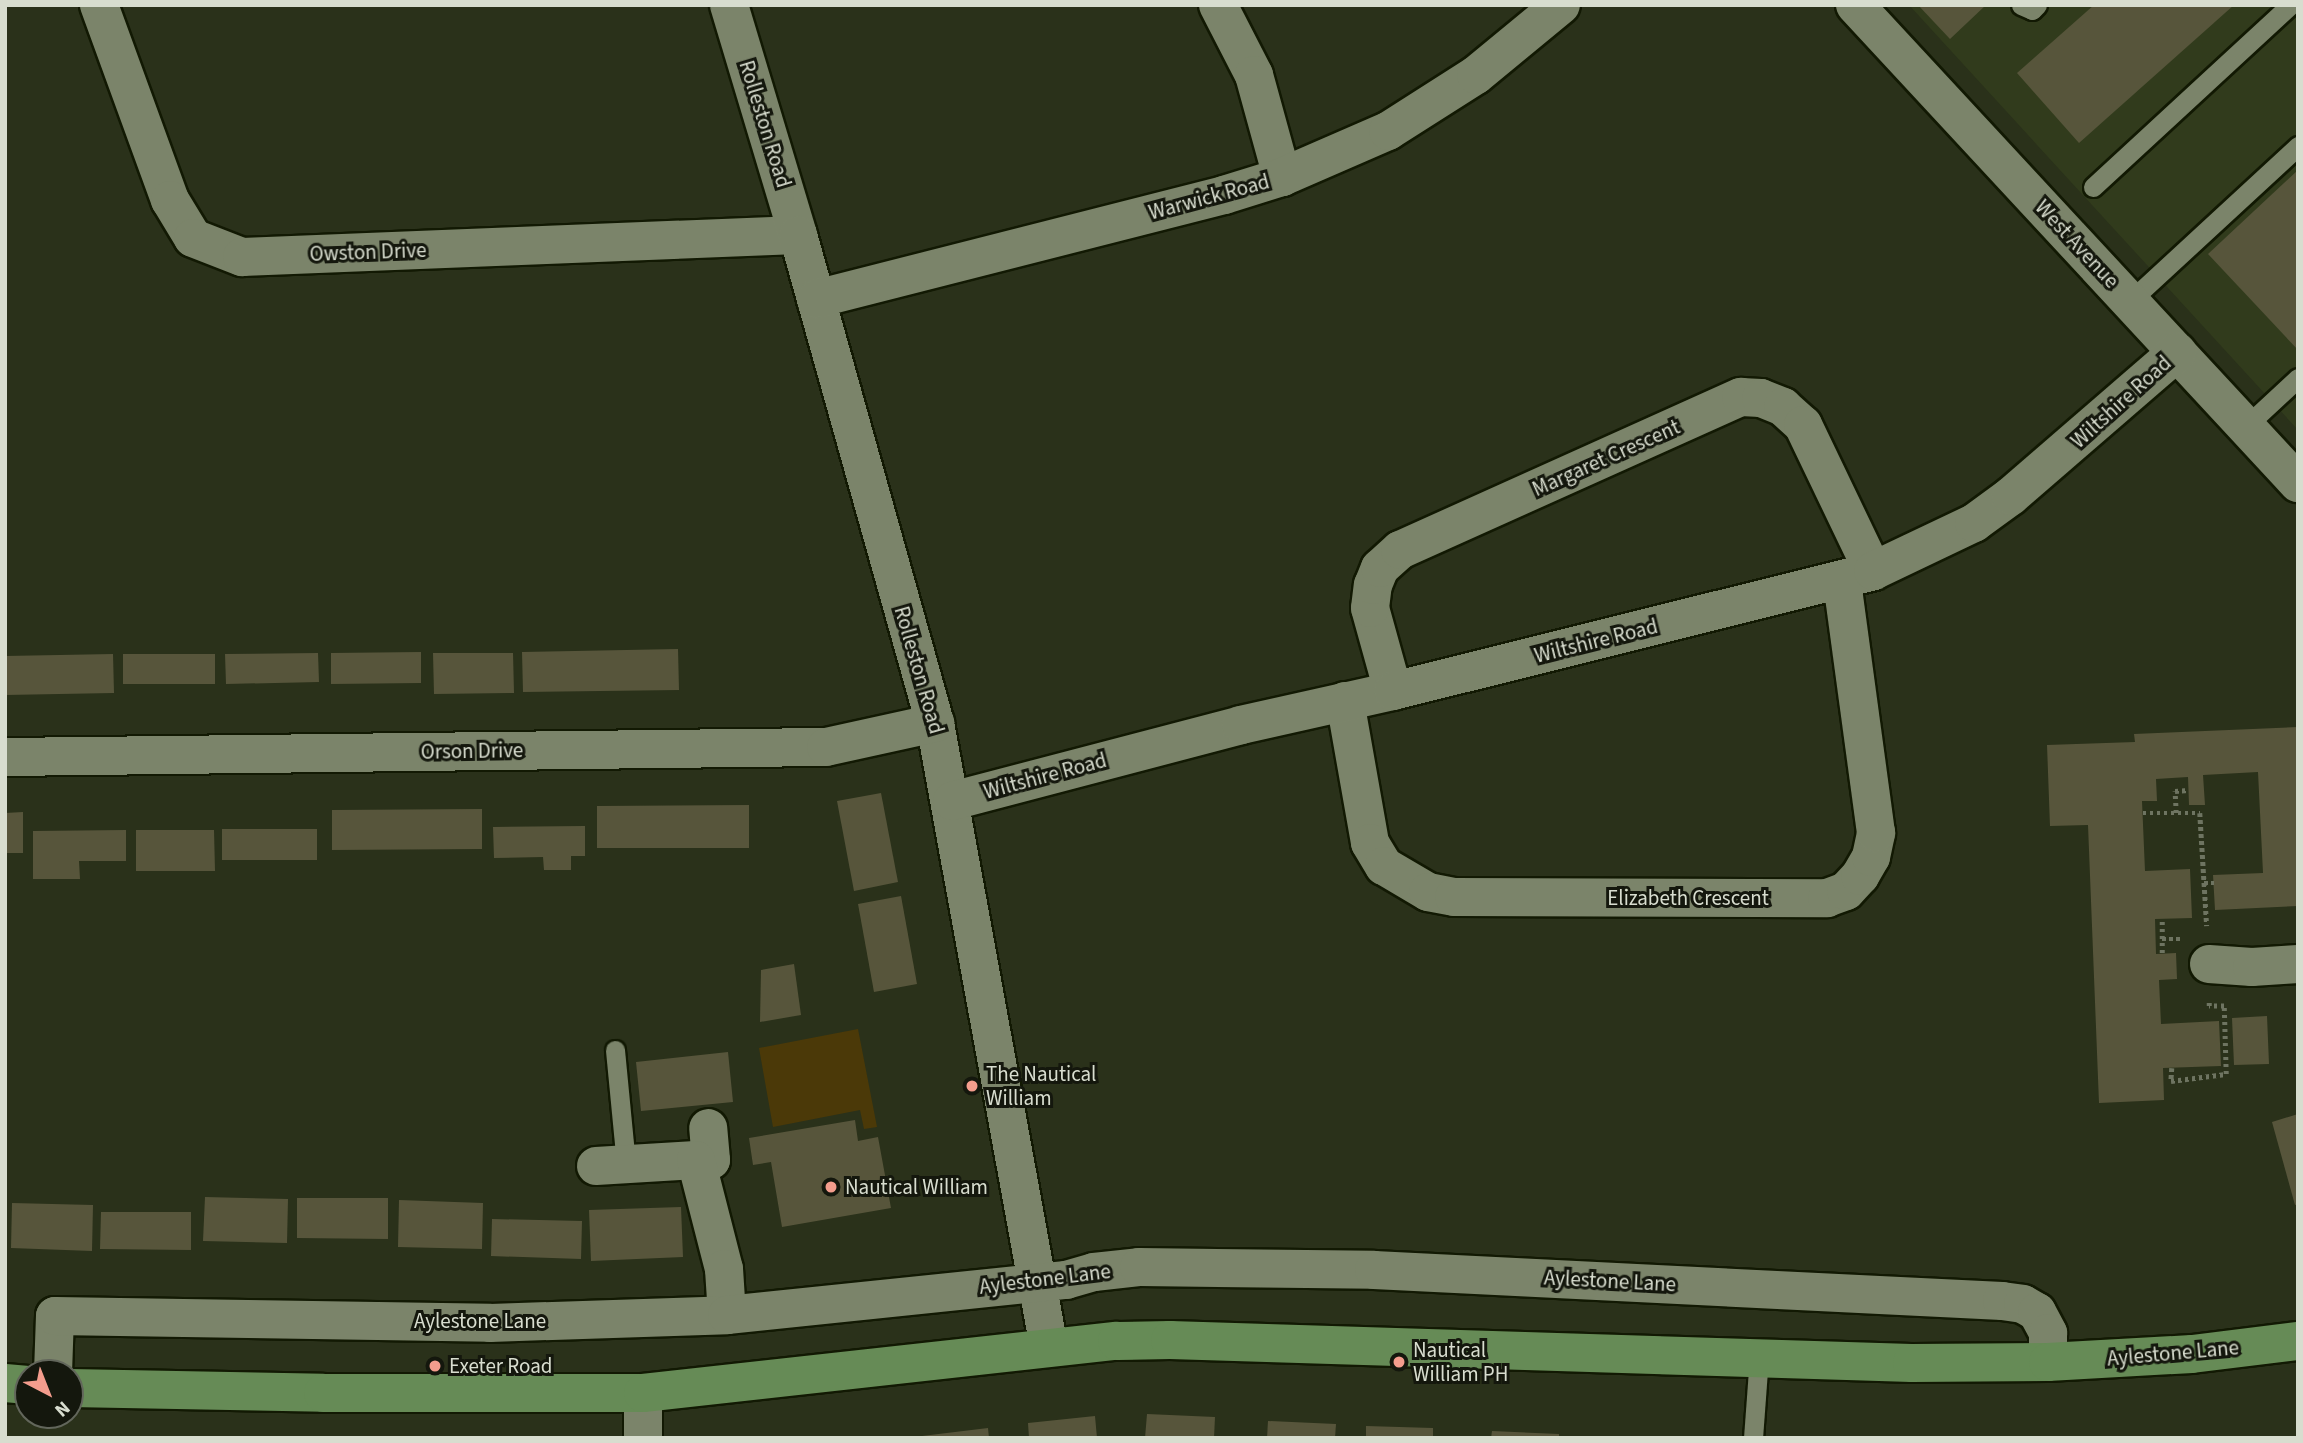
<!DOCTYPE html>
<style>
body{margin:0}
#map{position:relative;width:2303px;height:1443px;overflow:hidden;background:#2a311a;font-family:"Source Sans 3",sans-serif}
div>[style]{position:absolute}
[style*='--x']{left:calc(var(--x)*1px);top:calc(var(--y)*1px);width:calc(var(--w)*1px);rotate:calc(var(--a)*1deg)}
.built>*{inset:0;background:#313b1c}
.green>*{inset:0;background:#4b3908}
.building>*{inset:0;background:#57553b}
.path>*{height:4.5px;margin-top:-2.25px;transform-origin:0;background:repeating-linear-gradient(90deg,#6e7461 0 3.5px,transparent 0 7px)}
.roads{filter:drop-shadow(2px 0 #121903) drop-shadow(-2px 0 #121903) drop-shadow(0 2px #121903) drop-shadow(0 -2px #121903)}
.service>*{height:19px;margin:-9.5px;padding:0 9.5px;transform-origin:9.5px;border-radius:9.5px;background:#7b846a}
.minor>*{height:38px;margin:-19px;padding:0 19px;transform-origin:19px;border-radius:19px;background:#7b846a}
.secondary>*{height:38px;margin:-19px;padding:0 19px;transform-origin:19px;border-radius:19px;background:#668b56}
.dots>*{width:19px;height:19px;translate:-50% -50%;box-sizing:border-box;border:4px solid #14170d;border-radius:50%}
span{translate:-50% -50%;white-space:nowrap;text-align:center;line-height:1.15;-webkit-text-stroke:6px #14170d;paint-order:stroke}
.street-label{font-size:21px;color:#d8ddcf}
.poi-label{font-size:21px;color:#d8ddcf}
.left{translate:0 -50%;text-align:left}
.frame{position:absolute;inset:0;border:7px solid #d8ddcf;pointer-events:none}
.north{position:absolute;left:14px;top:1359px;width:70px;height:70px;box-sizing:border-box;background:#14170d;border:2px solid #62665b;border-radius:50%;rotate:138deg;font-size:19px;font-weight:700;line-height:28px;text-align:center;color:#d8ddcf}
.north::after{content:'';display:block;margin:auto;width:24px;height:32px;background:#f49d8d;clip-path:polygon(50% 0,100% 100%,50% 72%,0 100%)}
</style>
<div id="map">
<div class="built">
<div style="clip-path:polygon(1909px 5px,2298px 5px,2298px 430px)"></div>
</div>
<div class="green">
<div style="clip-path:polygon(858px 1029px,877px 1127px,864px 1129px,860px 1110px,773px 1127px,759px 1048px)"></div>
</div>
<div class="building">
<div style="clip-path:polygon(1918px 5px,1986px 5px,1950px 39px)"></div>
<div style="clip-path:polygon(2094px 5px,2234px 5px,2079px 143px,2017px 73px)"></div>
<div style="clip-path:polygon(2298px 170px,2298px 350px,2208px 254px)"></div>
<div style="clip-path:polygon(678px 649px,679px 690px,523px 692px,522px 652px)"></div>
<div style="clip-path:polygon(421px 652px,421px 683px,331px 684px,331px 653px)"></div>
<div style="clip-path:polygon(318px 653px,319px 682px,226px 684px,225px 654px)"></div>
<div style="clip-path:polygon(433px 653px,513px 653px,514px 693px,434px 694px)"></div>
<div style="clip-path:polygon(113px 654px,114px 693px,5px 695px,5px 656px)"></div>
<div style="clip-path:polygon(123px 654px,215px 654px,215px 684px,123px 684px)"></div>
<div style="clip-path:polygon(2298px 727px,2298px 906px,2215px 910px,2213px 875px,2263px 873px,2258px 772px,2203px 775px,2205px 805px,2189px 805px,2188px 777px,2156px 779px,2157px 801px,2142px 801px,2145px 871px,2190px 869px,2192px 918px,2155px 919px,2156px 954px,2176px 953px,2177px 979px,2159px 980px,2161px 1024px,2219px 1021px,2221px 1066px,2163px 1068px,2164px 1100px,2099px 1103px,2088px 825px,2050px 826px,2047px 745px,2135px 742px,2134px 734px)"></div>
<div style="clip-path:polygon(881px 793px,898px 882px,854px 891px,837px 801px)"></div>
<div style="clip-path:polygon(749px 805px,749px 848px,597px 848px,597px 806px)"></div>
<div style="clip-path:polygon(482px 809px,482px 849px,332px 850px,332px 810px)"></div>
<div style="clip-path:polygon(23px 812px,23px 853px,5px 853px,5px 813px)"></div>
<div style="clip-path:polygon(585px 826px,585px 856px,571px 856px,571px 870px,544px 870px,543px 857px,494px 858px,493px 827px)"></div>
<div style="clip-path:polygon(222px 829px,317px 829px,317px 860px,222px 860px)"></div>
<div style="clip-path:polygon(126px 830px,126px 861px,79px 861px,80px 879px,33px 879px,33px 831px)"></div>
<div style="clip-path:polygon(136px 830px,214px 830px,215px 871px,136px 871px)"></div>
<div style="clip-path:polygon(901px 896px,917px 984px,874px 992px,858px 904px)"></div>
<div style="clip-path:polygon(794px 964px,801px 1015px,760px 1022px,761px 970px)"></div>
<div style="clip-path:polygon(2267px 1016px,2269px 1064px,2234px 1065px,2232px 1018px)"></div>
<div style="clip-path:polygon(728px 1052px,733px 1102px,641px 1111px,636px 1062px)"></div>
<div style="clip-path:polygon(2298px 1114px,2298px 1204px,2295px 1205px,2272px 1122px)"></div>
<div style="clip-path:polygon(855px 1120px,858px 1141px,878px 1137px,891px 1208px,782px 1227px,771px 1162px,753px 1165px,749px 1138px)"></div>
<div style="clip-path:polygon(205px 1197px,288px 1199px,287px 1243px,203px 1241px)"></div>
<div style="clip-path:polygon(297px 1198px,388px 1198px,388px 1239px,297px 1238px)"></div>
<div style="clip-path:polygon(399px 1200px,483px 1203px,482px 1249px,398px 1247px)"></div>
<div style="clip-path:polygon(12px 1203px,93px 1205px,92px 1251px,11px 1248px)"></div>
<div style="clip-path:polygon(681px 1207px,683px 1257px,591px 1261px,589px 1210px)"></div>
<div style="clip-path:polygon(101px 1212px,191px 1212px,191px 1250px,100px 1249px)"></div>
<div style="clip-path:polygon(492px 1219px,582px 1221px,581px 1259px,491px 1256px)"></div>
<div style="clip-path:polygon(1147px 1414px,1215px 1417px,1214px 1438px,1145px 1438px)"></div>
<div style="clip-path:polygon(1095px 1416px,1097px 1438px,1029px 1438px,1028px 1423px)"></div>
<div style="clip-path:polygon(1268px 1421px,1336px 1424px,1335px 1438px,1267px 1438px)"></div>
<div style="clip-path:polygon(1366px 1426px,1433px 1428px,1433px 1438px,1366px 1438px)"></div>
<div style="clip-path:polygon(988px 1428px,989px 1438px,922px 1438px,922px 1436px)"></div>
<div style="clip-path:polygon(1492px 1431px,1559px 1434px,1559px 1438px,1491px 1438px)"></div>
</div>
<div class="path">
<div style="--x:2143;--y:813;--w:57;--a:0"></div>
<div style="--x:2200;--y:813;--w:113;--a:86.5"></div>
<div style="--x:2176;--y:813;--w:22;--a:-93"></div>
<div style="--x:2175;--y:791;--w:13;--a:-4"></div>
<div style="--x:2204;--y:883;--w:10;--a:0"></div>
<div style="--x:2162;--y:939;--w:20;--a:-90"></div>
<div style="--x:2162;--y:953;--w:14;--a:-90"></div>
<div style="--x:2162;--y:939;--w:20;--a:0"></div>
<div style="--x:2172;--y:1068;--w:13;--a:94"></div>
<div style="--x:2171;--y:1081;--w:55;--a:-7.3"></div>
<div style="--x:2226;--y:1074;--w:68;--a:-91.7"></div>
<div style="--x:2224;--y:1006;--w:15;--a:180"></div>
<div style="--x:2209;--y:1006;--w:5;--a:-90"></div>
</div>
<div class="roads">
<div class="service">
<div style="--x:2021;--y:5;--w:12;--a:24"></div>
<div style="--x:2032;--y:10;--w:7;--a:-45"></div>
<div style="--x:2093;--y:187;--w:268;--a:-42.7"></div>
<div style="--x:2130;--y:301;--w:229;--a:-42.7"></div>
<div style="--x:2245;--y:427;--w:72;--a:-42.8"></div>
<div style="--x:615;--y:1050;--w:115;--a:84.5"></div>
<div style="--x:1753;--y:1438;--w:81;--a:-85.8"></div>
</div>
<div class="minor">
<div style="--x:99;--y:5;--w:208;--a:70"></div>
<div style="--x:170;--y:200;--w:44;--a:58.8"></div>
<div style="--x:193;--y:238;--w:53;--a:21.2"></div>
<div style="--x:242;--y:257;--w:556;--a:-2.27"></div>
<div style="--x:729;--y:5;--w:240;--a:73.3"></div>
<div style="--x:798;--y:235;--w:507;--a:74.32"></div>
<div style="--x:935;--y:723;--w:635;--a:79.66"></div>
<div style="--x:1218;--y:5;--w:79;--a:62.8"></div>
<div style="--x:1254;--y:75;--w:106;--a:74.6"></div>
<div style="--x:1855;--y:5;--w:652;--a:47.18"></div>
<div style="--x:816;--y:299;--w:421;--a:-14.3"></div>
<div style="--x:1224;--y:195;--w:61;--a:-17.2"></div>
<div style="--x:1282;--y:177;--w:116;--a:-23.5"></div>
<div style="--x:1388;--y:131;--w:104;--a:-32.5"></div>
<div style="--x:1476;--y:75;--w:110;--a:-39.5"></div>
<div style="--x:1393;--y:691;--w:86;--a:-105.5"></div>
<div style="--x:1370;--y:608;--w:23;--a:-83"></div>
<div style="--x:1373;--y:585;--w:18;--a:-68"></div>
<div style="--x:1380;--y:568;--w:27;--a:-42"></div>
<div style="--x:1400;--y:550;--w:374;--a:-24.2"></div>
<div style="--x:1741;--y:397;--w:20;--a:3"></div>
<div style="--x:1761;--y:398;--w:24;--a:22"></div>
<div style="--x:1783;--y:407;--w:27;--a:42"></div>
<div style="--x:1803;--y:425;--w:162;--a:64.4"></div>
<div style="--x:1345;--y:701;--w:144;--a:80"></div>
<div style="--x:1370;--y:843;--w:27;--a:59"></div>
<div style="--x:1384;--y:866;--w:51;--a:30.6"></div>
<div style="--x:1428;--y:892;--w:26;--a:11"></div>
<div style="--x:1454;--y:897;--w:373;--a:0.2"></div>
<div style="--x:1827;--y:898;--w:20;--a:-20"></div>
<div style="--x:1846;--y:891;--w:21;--a:-47"></div>
<div style="--x:1860;--y:876;--w:22;--a:-60"></div>
<div style="--x:1871;--y:857;--w:25;--a:-78"></div>
<div style="--x:1876;--y:833;--w:255;--a:-97.7"></div>
<div style="--x:5;--y:757;--w:821;--a:-0.7"></div>
<div style="--x:826;--y:747;--w:112;--a:-12.4"></div>
<div style="--x:952;--y:801;--w:299;--a:-14.7"></div>
<div style="--x:1241;--y:725;--w:156;--a:-12.6"></div>
<div style="--x:1393;--y:691;--w:495;--a:-14"></div>
<div style="--x:1873;--y:571;--w:112;--a:-25.4"></div>
<div style="--x:1974;--y:523;--w:46;--a:-36.1"></div>
<div style="--x:2011;--y:496;--w:220;--a:-40.9"></div>
<div style="--x:2209;--y:964;--w:43;--a:4"></div>
<div style="--x:2252;--y:967;--w:46;--a:-3.7"></div>
<div style="--x:696;--y:1160;--w:15;--a:0"></div>
<div style="--x:711;--y:1160;--w:32;--a:-95"></div>
<div style="--x:596;--y:1166;--w:100;--a:-3.4"></div>
<div style="--x:696;--y:1160;--w:113;--a:75.6"></div>
<div style="--x:724;--y:1269;--w:46;--a:86.3"></div>
<div style="--x:53;--y:1373;--w:57;--a:-88"></div>
<div style="--x:55;--y:1316;--w:435;--a:0.9"></div>
<div style="--x:490;--y:1323;--w:237;--a:-1.9"></div>
<div style="--x:727;--y:1315;--w:341;--a:-5.9"></div>
<div style="--x:1066;--y:1280;--w:29;--a:-16"></div>
<div style="--x:1094;--y:1272;--w:45;--a:-6.3"></div>
<div style="--x:1139;--y:1267;--w:235;--a:0.7"></div>
<div style="--x:1374;--y:1270;--w:629;--a:2.83"></div>
<div style="--x:2002;--y:1301;--w:21;--a:8"></div>
<div style="--x:2023;--y:1304;--w:16;--a:30"></div>
<div style="--x:2037;--y:1312;--w:24;--a:62"></div>
<div style="--x:2048;--y:1333;--w:29;--a:90"></div>
<div style="--x:643;--y:1438;--w:45;--a:-90"></div>
</div>
<div class="secondary">
<div style="--x:5;--y:1383;--w:23;--a:5"></div>
<div style="--x:70;--y:1388;--w:253;--a:1.1"></div>
<div style="--x:323;--y:1393;--w:320;--a:0"></div>
<div style="--x:643;--y:1393;--w:477;--a:-6.3"></div>
<div style="--x:1117;--y:1341;--w:53;--a:-1.1"></div>
<div style="--x:1170;--y:1340;--w:742;--a:1.78"></div>
<div style="--x:1912;--y:1363;--w:136;--a:-0.4"></div>
<div style="--x:2048;--y:1362;--w:144;--a:-3.2"></div>
<div style="--x:2192;--y:1354;--w:107;--a:-7"></div>
</div>
</div>
<div class="dots">
<div style="left:972px;top:1086px;background:#f49d8d"></div>
<div style="left:831px;top:1187px;background:#f49d8d"></div>
<div style="left:1399px;top:1362px;background:#f49d8d"></div>
<div style="left:435px;top:1366px;background:#f49d8d"></div>
</div>
<div class="street-label">
<span style="left:765px;top:124px;rotate:73deg">Rolleston Road</span>
<span style="left:1209px;top:197px;rotate:-15deg">Warwick Road</span>
<span style="left:2077px;top:244px;rotate:47deg">West Avenue</span>
<span style="left:368px;top:252px;rotate:-2deg">Owston Drive</span>
<span style="left:2121px;top:402px;rotate:-42deg">Wiltshire Road</span>
<span style="left:1606px;top:458px;rotate:-24deg">Margaret Crescent</span>
<span style="left:1596px;top:641px;rotate:-14deg">Wiltshire Road</span>
<span style="left:919px;top:670px;rotate:74deg">Rolleston Road</span>
<span style="left:472px;top:751px;rotate:-1deg">Orson Drive</span>
<span style="left:1045px;top:776px;rotate:-15deg">Wiltshire Road</span>
<span style="left:1688px;top:898px">Elizabeth Crescent</span>
<span style="left:1045px;top:1279px;rotate:-7deg">Aylestone Lane</span>
<span style="left:1610px;top:1281px;rotate:3deg">Aylestone Lane</span>
<span style="left:480px;top:1321px">Aylestone Lane</span>
<span style="left:2173px;top:1353px;rotate:-5deg">Aylestone Lane</span>
</div>
<div class="poi-label">
<span class="left" style="left:986px;top:1086px">The Nautical<br>William</span>
<span class="left" style="left:845px;top:1187px">Nautical William</span>
<span class="left" style="left:1413px;top:1362px">Nautical<br>William PH</span>
<span class="left" style="left:449px;top:1366px">Exeter Road</span>
</div>
<div class="frame"></div>
<div class="north">N</div>
</div>
